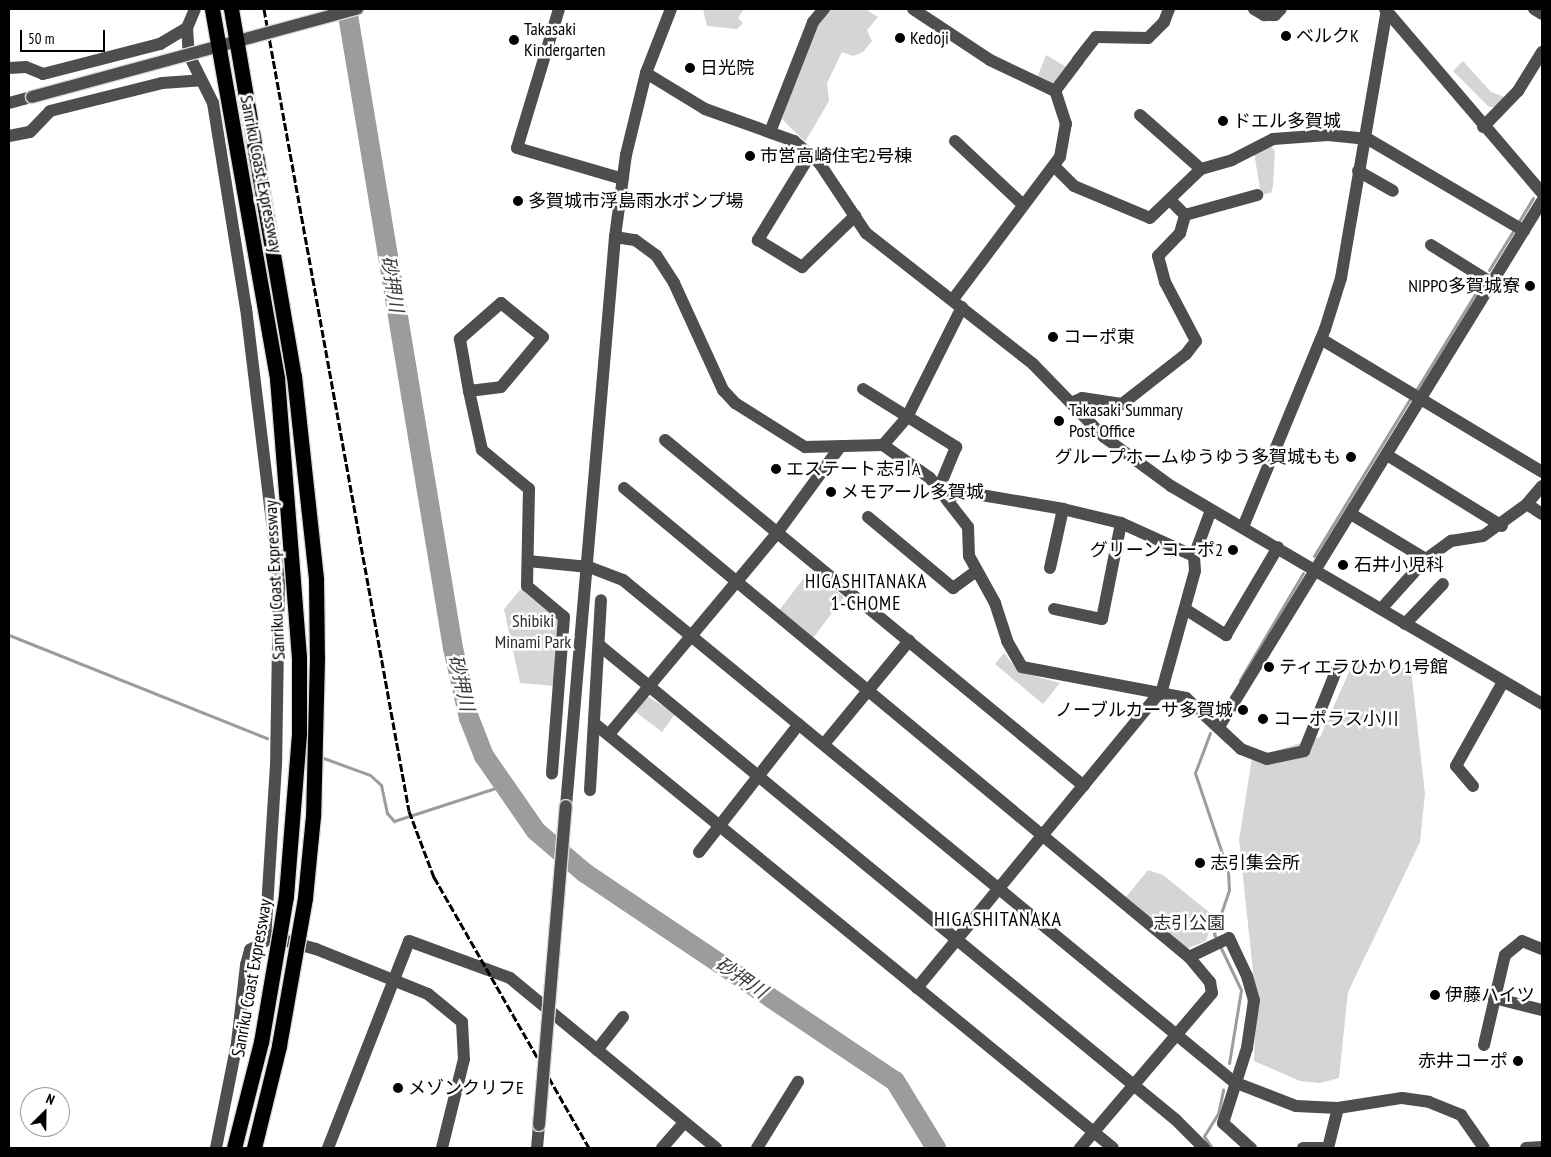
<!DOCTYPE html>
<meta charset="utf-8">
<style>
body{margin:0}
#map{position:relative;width:1551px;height:1157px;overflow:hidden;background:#fff;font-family:"PT Sans Narrow","Noto Sans JP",sans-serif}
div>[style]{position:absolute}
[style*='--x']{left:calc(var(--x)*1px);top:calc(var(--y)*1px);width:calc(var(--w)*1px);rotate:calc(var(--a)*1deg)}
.green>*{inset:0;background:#d5d5d5}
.stream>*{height:3px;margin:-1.5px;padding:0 1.5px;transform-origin:1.5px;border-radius:1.5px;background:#9c9c9c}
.river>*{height:20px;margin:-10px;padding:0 10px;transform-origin:10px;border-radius:10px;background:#9c9c9c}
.minor>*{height:12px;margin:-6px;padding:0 6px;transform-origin:6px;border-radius:6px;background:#4e4e4e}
.rail>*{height:3px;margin-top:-1.5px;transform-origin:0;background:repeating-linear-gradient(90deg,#000 0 8px,transparent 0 10.5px)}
.bridges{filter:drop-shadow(1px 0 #dbdbdb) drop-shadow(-1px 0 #dbdbdb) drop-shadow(0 1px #dbdbdb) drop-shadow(0 -1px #dbdbdb)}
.minor-bridge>*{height:12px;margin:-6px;padding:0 6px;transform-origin:6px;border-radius:6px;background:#4e4e4e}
.highway-bridge>*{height:15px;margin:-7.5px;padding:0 7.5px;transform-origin:7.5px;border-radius:7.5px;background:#000}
.dots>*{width:14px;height:14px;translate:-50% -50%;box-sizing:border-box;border:2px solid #fff;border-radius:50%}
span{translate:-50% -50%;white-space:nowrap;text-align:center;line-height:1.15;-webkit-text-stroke:5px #fff;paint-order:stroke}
.poi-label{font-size:18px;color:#000}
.left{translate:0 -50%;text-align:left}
.right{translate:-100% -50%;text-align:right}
.street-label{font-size:18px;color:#000}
.park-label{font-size:18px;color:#2c2c2c}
.water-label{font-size:19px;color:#3d3d3d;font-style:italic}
.neighbourhood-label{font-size:19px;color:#000;letter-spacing:1px}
.quarter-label{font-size:20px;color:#000;letter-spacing:1px}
.frame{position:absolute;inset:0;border:10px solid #000;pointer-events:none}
.north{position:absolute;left:20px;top:1087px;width:50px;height:50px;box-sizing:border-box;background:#fff;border:1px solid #999;border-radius:50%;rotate:23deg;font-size:14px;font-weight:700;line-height:20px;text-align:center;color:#000}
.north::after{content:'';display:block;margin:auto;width:18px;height:22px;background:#000;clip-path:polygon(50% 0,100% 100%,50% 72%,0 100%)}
.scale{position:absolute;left:20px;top:30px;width:85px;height:22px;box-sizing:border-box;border:2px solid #000;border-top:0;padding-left:6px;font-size:15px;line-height:18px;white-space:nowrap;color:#000;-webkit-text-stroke:4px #fff;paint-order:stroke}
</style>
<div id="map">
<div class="green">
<div style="clip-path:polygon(703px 9px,744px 9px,738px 18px,743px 23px,737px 29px,707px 26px)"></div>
<div style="clip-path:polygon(828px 9px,865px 9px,878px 17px,867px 30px,872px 41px,863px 52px,853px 56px,842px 52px,827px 83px,829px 101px,805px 142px,782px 119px,816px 22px)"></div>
<div style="clip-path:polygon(1046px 55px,1068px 68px,1053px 85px,1037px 78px)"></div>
<div style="clip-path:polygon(1463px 61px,1491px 92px,1505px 97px,1498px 107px,1489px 107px,1453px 71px)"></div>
<div style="clip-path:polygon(1270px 146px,1275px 151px,1273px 186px,1271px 193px,1261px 195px,1254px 152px)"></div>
<div style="clip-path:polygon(810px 570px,844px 597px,810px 642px,777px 613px)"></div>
<div style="clip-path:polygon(521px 589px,559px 620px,554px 686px,520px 683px,504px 609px)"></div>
<div style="clip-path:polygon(1004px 653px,1019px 672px,1060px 683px,1043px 704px,995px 664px)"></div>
<div style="clip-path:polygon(1354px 661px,1411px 669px,1425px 794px,1420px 842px,1348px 992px,1339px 1078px,1320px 1083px,1300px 1081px,1254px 1061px,1256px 999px,1239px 840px,1252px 758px,1320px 737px)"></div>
<div style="clip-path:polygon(647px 696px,675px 714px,662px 732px,633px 710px)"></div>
<div style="clip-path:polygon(1148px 870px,1163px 875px,1214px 916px,1206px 941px,1186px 949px,1126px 897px)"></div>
</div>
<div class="stream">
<div style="--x:1518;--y:223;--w:29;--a:-59"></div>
<div style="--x:1489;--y:270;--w:49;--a:-58.2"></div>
<div style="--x:1415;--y:392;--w:124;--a:-58.5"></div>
<div style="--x:1314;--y:556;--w:186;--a:-58.6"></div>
<div style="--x:9;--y:635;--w:278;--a:21.8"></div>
<div style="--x:1240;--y:680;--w:124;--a:-59.5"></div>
<div style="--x:1210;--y:733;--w:43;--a:110.6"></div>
<div style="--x:1195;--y:773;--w:103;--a:71.4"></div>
<div style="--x:1228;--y:871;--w:19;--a:87"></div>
<div style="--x:1229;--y:890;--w:46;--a:108.8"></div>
<div style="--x:1214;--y:934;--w:7;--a:63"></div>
<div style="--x:318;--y:756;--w:55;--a:20.1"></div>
<div style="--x:370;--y:775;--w:15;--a:42"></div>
<div style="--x:381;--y:785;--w:29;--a:78"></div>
<div style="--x:387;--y:813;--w:11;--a:49"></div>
<div style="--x:394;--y:821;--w:114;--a:-18"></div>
<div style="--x:1220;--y:946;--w:49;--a:64.5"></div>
<div style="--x:1241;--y:990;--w:74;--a:99.3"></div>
<div style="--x:1212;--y:1148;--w:14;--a:-124"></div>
<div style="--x:1204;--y:1136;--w:26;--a:-58"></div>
<div style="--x:1218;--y:1114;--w:25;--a:-78"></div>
</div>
<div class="river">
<div style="--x:347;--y:9;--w:648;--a:80.58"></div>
<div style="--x:453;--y:648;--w:72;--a:77.1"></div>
<div style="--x:469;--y:718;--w:41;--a:68.5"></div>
<div style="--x:484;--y:756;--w:91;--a:55.3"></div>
<div style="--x:536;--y:831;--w:65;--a:40.6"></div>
<div style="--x:585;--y:873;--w:373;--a:33.9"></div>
<div style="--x:895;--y:1081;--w:79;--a:58.5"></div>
</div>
<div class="minor">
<div style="--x:195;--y:9;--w:21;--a:113"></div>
<div style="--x:187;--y:28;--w:27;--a:86"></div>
<div style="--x:189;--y:55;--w:54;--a:63.4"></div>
<div style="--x:213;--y:103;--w:208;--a:80.9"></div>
<div style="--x:246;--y:308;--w:273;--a:83.1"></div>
<div style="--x:279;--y:579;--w:186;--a:90.9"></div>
<div style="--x:276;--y:765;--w:174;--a:93.6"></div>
<div style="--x:559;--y:9;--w:145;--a:106.8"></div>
<div style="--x:517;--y:148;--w:110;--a:16.3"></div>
<div style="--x:913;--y:9;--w:92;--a:33.5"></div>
<div style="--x:990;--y:60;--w:72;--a:25.5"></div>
<div style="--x:1254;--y:9;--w:12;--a:31"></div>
<div style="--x:1264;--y:15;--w:11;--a:0"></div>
<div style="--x:1275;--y:15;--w:8;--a:-45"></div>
<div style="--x:1385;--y:9;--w:242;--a:49.5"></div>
<div style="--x:1534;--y:9;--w:9;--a:32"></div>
<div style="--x:9;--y:68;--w:17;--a:-3"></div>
<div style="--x:26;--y:67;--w:18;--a:22"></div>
<div style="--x:43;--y:74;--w:121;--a:-14.4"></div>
<div style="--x:160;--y:44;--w:31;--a:-31"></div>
<div style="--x:646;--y:73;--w:69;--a:31.4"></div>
<div style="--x:705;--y:109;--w:95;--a:19.8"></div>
<div style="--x:794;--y:141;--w:35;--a:41"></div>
<div style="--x:820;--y:164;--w:83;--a:56.3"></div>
<div style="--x:866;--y:233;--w:212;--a:38.1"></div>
<div style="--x:1033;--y:364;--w:102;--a:45.8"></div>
<div style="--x:1104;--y:437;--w:83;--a:36.2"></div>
<div style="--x:1171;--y:486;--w:430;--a:30.4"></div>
<div style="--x:9;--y:103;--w:24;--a:-15"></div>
<div style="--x:1140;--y:115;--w:81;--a:41.5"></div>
<div style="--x:1483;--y:127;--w:50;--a:-45.8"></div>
<div style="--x:1518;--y:91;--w:46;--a:-58.4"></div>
<div style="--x:770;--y:132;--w:118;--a:-68.6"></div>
<div style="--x:813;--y:22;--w:17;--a:-50"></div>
<div style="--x:9;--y:136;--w:21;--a:-11"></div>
<div style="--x:30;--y:132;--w:29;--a:-46"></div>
<div style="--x:50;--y:111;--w:115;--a:-14"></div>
<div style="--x:162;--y:83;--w:39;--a:-4"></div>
<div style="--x:955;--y:141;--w:92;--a:43.2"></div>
<div style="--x:810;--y:155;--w:100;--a:121.5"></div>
<div style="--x:758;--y:240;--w:52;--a:31.5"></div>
<div style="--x:802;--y:267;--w:74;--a:-43.9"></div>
<div style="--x:1054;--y:166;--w:28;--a:45"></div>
<div style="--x:1074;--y:186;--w:82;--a:22.8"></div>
<div style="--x:1150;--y:218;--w:71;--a:-43.9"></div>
<div style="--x:1201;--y:169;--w:32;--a:-16"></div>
<div style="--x:1232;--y:160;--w:46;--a:-27.1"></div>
<div style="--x:1273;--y:139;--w:55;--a:-4.2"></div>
<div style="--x:1328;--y:135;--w:40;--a:5.7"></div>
<div style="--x:1368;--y:139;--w:181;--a:30.5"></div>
<div style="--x:1358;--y:171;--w:40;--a:29.7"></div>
<div style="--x:1172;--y:202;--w:18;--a:45"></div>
<div style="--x:1185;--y:215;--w:75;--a:-15.5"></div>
<div style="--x:615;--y:237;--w:20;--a:9"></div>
<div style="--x:635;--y:240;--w:26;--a:36"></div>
<div style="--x:656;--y:255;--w:33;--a:57"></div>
<div style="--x:674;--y:283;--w:118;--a:65.4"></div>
<div style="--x:723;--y:390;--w:18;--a:47"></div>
<div style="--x:735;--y:403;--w:83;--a:32.2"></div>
<div style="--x:805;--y:447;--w:78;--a:-1.5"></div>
<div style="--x:883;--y:445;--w:37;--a:-49"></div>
<div style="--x:907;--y:417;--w:123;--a:-63.4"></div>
<div style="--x:1431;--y:245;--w:72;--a:31.9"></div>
<div style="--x:954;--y:298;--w:176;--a:-53.1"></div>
<div style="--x:1060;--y:157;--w:34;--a:-80"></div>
<div style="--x:1066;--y:124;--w:35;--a:-108"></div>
<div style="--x:1055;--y:91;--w:39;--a:-53"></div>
<div style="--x:1078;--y:60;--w:29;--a:-52"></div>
<div style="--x:1096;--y:37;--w:52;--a:1.1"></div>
<div style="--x:1148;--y:38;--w:23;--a:-45"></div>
<div style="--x:1164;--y:22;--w:14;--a:-69"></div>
<div style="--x:1321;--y:339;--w:258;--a:31"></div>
<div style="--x:863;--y:389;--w:110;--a:31.9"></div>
<div style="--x:956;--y:447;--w:44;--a:112.5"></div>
<div style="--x:469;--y:391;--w:32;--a:-7"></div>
<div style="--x:501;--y:387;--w:65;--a:-50"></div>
<div style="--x:543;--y:337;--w:54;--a:-141"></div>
<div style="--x:501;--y:303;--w:55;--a:138.7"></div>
<div style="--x:460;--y:339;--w:53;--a:80.2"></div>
<div style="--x:469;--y:391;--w:60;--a:77.6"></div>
<div style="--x:482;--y:450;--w:61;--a:39.7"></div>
<div style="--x:529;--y:489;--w:97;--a:91.2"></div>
<div style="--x:527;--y:586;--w:48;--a:40"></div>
<div style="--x:564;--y:617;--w:157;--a:94.4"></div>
<div style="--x:1071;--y:403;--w:12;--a:-24"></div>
<div style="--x:1082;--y:398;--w:40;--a:8.5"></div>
<div style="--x:1122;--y:404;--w:81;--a:-38"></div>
<div style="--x:1186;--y:354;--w:16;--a:-52"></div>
<div style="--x:1196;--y:341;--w:67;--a:-117.7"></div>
<div style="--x:1165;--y:282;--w:27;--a:-105"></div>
<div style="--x:1158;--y:256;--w:32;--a:-46"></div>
<div style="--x:1180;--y:233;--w:19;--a:-74"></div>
<div style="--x:665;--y:440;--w:543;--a:39.55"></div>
<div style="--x:883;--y:445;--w:57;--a:35.1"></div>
<div style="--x:930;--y:478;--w:62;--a:52.2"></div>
<div style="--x:968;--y:527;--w:29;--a:88"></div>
<div style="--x:969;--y:556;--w:54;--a:61"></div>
<div style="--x:995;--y:603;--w:40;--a:72"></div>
<div style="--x:1007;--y:641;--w:30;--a:60"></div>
<div style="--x:1022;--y:667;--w:167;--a:10.7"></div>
<div style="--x:1186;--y:698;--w:75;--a:42.8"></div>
<div style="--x:1241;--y:749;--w:28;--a:21"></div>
<div style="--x:1267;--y:759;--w:38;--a:-12"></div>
<div style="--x:1304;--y:751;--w:86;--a:-68.2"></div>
<div style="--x:1387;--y:455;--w:135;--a:31.7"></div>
<div style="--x:1542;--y:486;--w:23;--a:130"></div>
<div style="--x:1527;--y:504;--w:18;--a:34"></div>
<div style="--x:624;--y:488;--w:734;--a:39.7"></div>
<div style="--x:1189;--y:957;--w:33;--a:50"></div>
<div style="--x:1210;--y:982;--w:11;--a:80"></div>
<div style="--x:1212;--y:993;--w:204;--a:130.4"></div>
<div style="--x:948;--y:500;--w:13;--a:-42"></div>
<div style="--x:958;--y:491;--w:107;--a:9.7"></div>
<div style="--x:1063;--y:509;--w:60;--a:13.6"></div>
<div style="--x:1121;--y:523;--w:80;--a:24.3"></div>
<div style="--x:1351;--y:514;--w:87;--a:31"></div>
<div style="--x:868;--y:517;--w:111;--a:39.9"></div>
<div style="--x:953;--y:588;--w:29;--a:-36"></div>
<div style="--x:1243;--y:527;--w:214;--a:-67.5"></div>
<div style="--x:1325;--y:329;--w:53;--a:-72.6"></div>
<div style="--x:1341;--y:278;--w:273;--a:-80.3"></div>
<div style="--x:528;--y:561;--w:61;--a:5.6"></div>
<div style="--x:589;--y:567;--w:36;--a:21"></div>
<div style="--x:623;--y:580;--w:791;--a:39.41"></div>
<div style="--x:1234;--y:1082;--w:66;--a:21.2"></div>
<div style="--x:1296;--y:1106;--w:42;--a:2.7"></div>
<div style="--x:1338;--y:1108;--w:65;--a:-8.9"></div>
<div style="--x:1402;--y:1098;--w:27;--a:8"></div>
<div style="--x:1429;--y:1102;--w:35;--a:22"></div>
<div style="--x:1461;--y:1115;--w:40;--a:55.1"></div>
<div style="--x:1050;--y:568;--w:60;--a:-77.6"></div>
<div style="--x:1054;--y:609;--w:49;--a:11.8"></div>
<div style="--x:1102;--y:619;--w:98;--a:-78.8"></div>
<div style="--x:1185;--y:609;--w:49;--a:32.4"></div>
<div style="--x:1226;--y:635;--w:102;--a:-59.4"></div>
<div style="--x:1381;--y:609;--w:67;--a:-48"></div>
<div style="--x:1426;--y:559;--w:31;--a:-36"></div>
<div style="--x:1451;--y:541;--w:32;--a:-9"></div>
<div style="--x:1483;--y:536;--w:54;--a:-36"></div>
<div style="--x:1405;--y:624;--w:55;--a:-46.5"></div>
<div style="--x:599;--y:645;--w:747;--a:39.46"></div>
<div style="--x:1176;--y:1120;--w:40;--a:45"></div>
<div style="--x:595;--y:724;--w:669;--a:39.3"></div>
<div style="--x:1220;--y:725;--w:615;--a:-58.43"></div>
<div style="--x:610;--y:733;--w:261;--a:-50.1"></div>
<div style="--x:777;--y:533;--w:107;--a:-53.8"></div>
<div style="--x:824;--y:744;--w:134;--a:-50.5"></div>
<div style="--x:1473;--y:786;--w:26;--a:-130"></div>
<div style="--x:1456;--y:766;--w:96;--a:-60.8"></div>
<div style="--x:590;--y:790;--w:190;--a:-86.7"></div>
<div style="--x:566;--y:806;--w:571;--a:-85.08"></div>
<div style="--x:615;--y:237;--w:83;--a:-82.4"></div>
<div style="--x:626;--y:155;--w:84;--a:-76.3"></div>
<div style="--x:646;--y:73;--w:69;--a:-68.7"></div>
<div style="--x:699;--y:852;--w:162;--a:-52"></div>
<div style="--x:1189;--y:957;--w:44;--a:-25.4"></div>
<div style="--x:1229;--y:938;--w:42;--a:64.7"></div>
<div style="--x:1247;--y:976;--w:25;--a:74"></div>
<div style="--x:1254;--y:1000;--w:49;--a:98.3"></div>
<div style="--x:1247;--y:1048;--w:79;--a:107.7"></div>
<div style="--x:1223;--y:1123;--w:38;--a:42"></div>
<div style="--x:917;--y:988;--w:386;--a:-50.6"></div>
<div style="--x:1162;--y:690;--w:123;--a:-74.5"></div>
<div style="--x:1195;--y:571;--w:15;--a:-94"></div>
<div style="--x:1194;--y:556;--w:49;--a:-69.7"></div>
<div style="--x:1494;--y:998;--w:49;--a:14"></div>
<div style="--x:1484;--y:1045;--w:92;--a:-76.9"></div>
<div style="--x:1505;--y:955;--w:22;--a:-39"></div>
<div style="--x:1522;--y:941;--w:22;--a:22"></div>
<div style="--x:597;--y:1050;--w:42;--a:-51.8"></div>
<div style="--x:216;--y:1148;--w:107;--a:-78.7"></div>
<div style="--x:237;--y:1043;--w:79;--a:-83.4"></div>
<div style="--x:246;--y:965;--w:16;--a:-75"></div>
<div style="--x:250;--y:950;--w:26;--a:-31"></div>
<div style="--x:272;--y:937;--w:46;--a:15.3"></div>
<div style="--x:316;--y:949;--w:121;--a:21.9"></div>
<div style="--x:428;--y:994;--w:44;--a:39.5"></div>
<div style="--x:462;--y:1022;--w:37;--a:87"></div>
<div style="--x:464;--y:1059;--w:92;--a:103.9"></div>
<div style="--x:328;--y:1148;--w:222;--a:-68.6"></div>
<div style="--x:409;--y:941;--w:108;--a:20.1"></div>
<div style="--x:510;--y:978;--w:267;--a:39.5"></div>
<div style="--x:537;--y:1148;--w:23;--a:-85"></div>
<div style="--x:662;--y:1148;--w:32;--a:-49"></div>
<div style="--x:757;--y:1148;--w:78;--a:-58.2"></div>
<div style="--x:1303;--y:1148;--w:23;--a:0"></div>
<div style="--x:1328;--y:1148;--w:41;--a:-76"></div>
<div style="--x:1526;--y:1148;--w:16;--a:-4"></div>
</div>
<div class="rail">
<div style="--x:264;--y:9;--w:815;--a:79.75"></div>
<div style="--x:409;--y:811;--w:71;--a:69.3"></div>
<div style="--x:434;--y:877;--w:312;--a:60.2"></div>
</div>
<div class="bridges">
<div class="minor-bridge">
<div style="--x:32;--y:97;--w:337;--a:-15.2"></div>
<div style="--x:539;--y:1125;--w:320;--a:-85.2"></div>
</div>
<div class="highway-bridge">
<div style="--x:212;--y:9;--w:375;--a:80"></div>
<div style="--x:277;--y:378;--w:280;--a:85.5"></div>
<div style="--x:299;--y:657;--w:77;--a:90"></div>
<div style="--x:299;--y:734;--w:163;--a:94.6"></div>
<div style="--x:286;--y:896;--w:148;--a:99.7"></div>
<div style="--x:261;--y:1042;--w:109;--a:104.3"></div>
<div style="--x:231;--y:9;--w:372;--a:80.3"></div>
<div style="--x:294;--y:376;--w:205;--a:83.8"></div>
<div style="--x:316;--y:580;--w:77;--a:89.3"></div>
<div style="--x:317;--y:657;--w:159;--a:91.4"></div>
<div style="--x:313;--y:816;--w:82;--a:95.6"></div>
<div style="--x:305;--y:898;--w:150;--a:100"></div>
<div style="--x:279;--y:1046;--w:105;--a:103.8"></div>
</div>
</div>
<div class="dots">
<div style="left:1286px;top:36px;background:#000"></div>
<div style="left:900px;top:38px;background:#000"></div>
<div style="left:514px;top:40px;background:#000"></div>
<div style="left:690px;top:68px;background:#000"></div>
<div style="left:1223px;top:121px;background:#000"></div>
<div style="left:750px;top:156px;background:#000"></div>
<div style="left:518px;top:201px;background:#000"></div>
<div style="left:1530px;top:286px;background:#000"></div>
<div style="left:1053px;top:337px;background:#000"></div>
<div style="left:1059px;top:421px;background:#000"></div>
<div style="left:1351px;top:457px;background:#000"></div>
<div style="left:776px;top:469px;background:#000"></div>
<div style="left:831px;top:492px;background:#000"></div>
<div style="left:1233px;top:550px;background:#000"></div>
<div style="left:1343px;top:565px;background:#000"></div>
<div style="left:1269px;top:667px;background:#000"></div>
<div style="left:1243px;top:710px;background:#000"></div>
<div style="left:1263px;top:719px;background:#000"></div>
<div style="left:1200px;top:863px;background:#000"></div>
<div style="left:1435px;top:995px;background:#000"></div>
<div style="left:1518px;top:1061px;background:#000"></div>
<div style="left:398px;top:1088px;background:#000"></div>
</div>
<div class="poi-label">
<span class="left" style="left:524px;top:40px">Takasaki<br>Kindergarten</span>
<span class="left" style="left:1296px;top:36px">ベルクK</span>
<span class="left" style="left:910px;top:38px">Kedoji</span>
<span class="left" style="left:700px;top:68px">日光院</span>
<span class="left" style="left:1233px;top:121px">ドエル多賀城</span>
<span class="left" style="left:760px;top:156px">市営高崎住宅2号棟</span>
<span class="left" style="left:528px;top:201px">多賀城市浮島雨水ポンプ場</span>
<span class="right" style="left:1520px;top:286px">NIPPO多賀城寮</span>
<span class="left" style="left:1063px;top:337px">コーポ東</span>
<span class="left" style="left:1069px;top:421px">Takasaki Summary<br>Post Office</span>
<span class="right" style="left:1341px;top:457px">グループホームゆうゆう多賀城もも</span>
<span class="left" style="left:786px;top:469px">エステート志引A</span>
<span class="left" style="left:841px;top:492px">メモアール多賀城</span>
<span class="right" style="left:1223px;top:550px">グリーンコーポ2</span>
<span class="left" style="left:1354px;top:565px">石井小児科</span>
<span class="left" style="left:1279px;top:667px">ティエラひかり1号館</span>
<span class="right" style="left:1233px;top:710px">ノーブルカーサ多賀城</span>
<span class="left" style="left:1273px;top:719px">コーポラス小川</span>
<span class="left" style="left:1210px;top:863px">志引集会所</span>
<span class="left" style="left:1445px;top:995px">伊藤ハイツ</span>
<span class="right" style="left:1508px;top:1061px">赤井コーポ</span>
<span class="left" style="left:408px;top:1088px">メゾンクリフE</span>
</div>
<div class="street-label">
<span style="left:261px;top:174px;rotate:79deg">Sanriku Coast Expressway</span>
<span style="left:275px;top:580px;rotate:-93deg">Sanriku Coast Expressway</span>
<span style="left:252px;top:978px;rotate:-80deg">Sanriku Coast Expressway</span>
</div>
<div class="park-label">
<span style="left:533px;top:632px">Shibiki<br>Minami Park</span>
<span style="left:1189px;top:923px">志引公園</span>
</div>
<div class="water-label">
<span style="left:392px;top:284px;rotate:81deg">砂押川</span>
<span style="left:461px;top:683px;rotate:77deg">砂押川</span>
<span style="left:741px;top:978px;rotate:34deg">砂押川</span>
</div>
<div class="neighbourhood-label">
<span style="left:866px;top:593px">HIGASHITANAKA<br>1-CHOME</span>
</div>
<div class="quarter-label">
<span style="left:998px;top:919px">HIGASHITANAKA</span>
</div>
<div class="frame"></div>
<div class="north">N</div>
<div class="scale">50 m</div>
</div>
